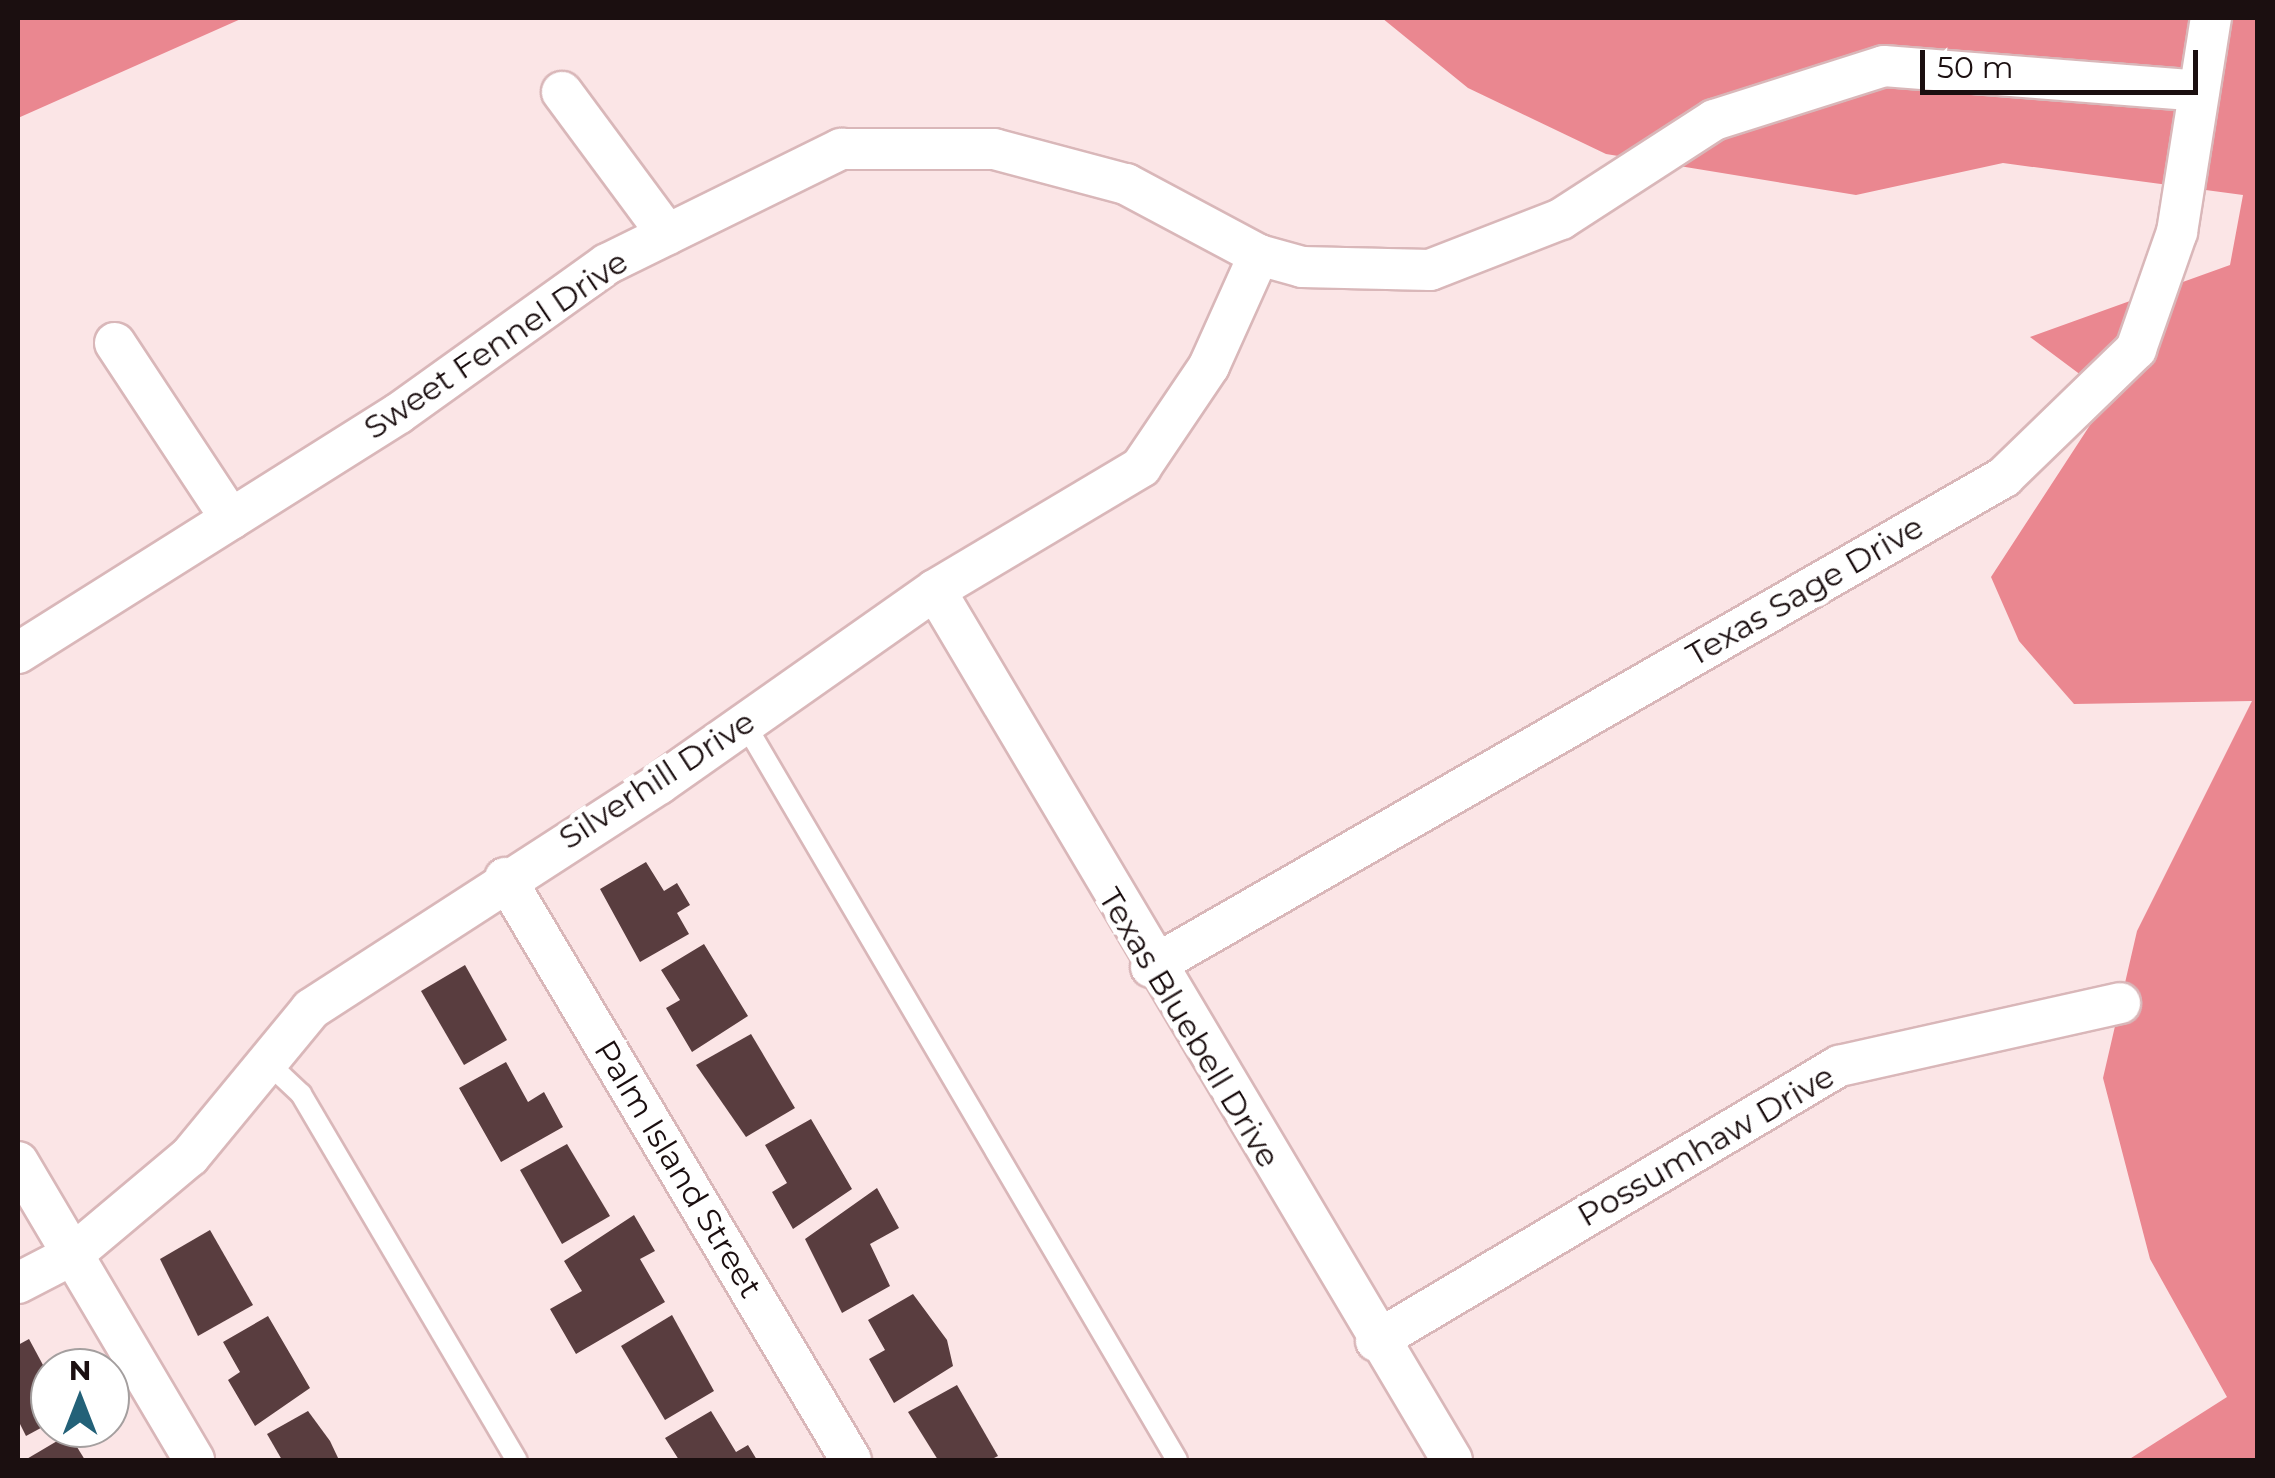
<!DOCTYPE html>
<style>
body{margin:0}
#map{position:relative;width:2275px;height:1478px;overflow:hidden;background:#fbe5e6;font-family:Montserrat,sans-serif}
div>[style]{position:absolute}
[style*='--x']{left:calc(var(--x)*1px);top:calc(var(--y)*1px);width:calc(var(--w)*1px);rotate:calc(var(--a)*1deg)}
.forest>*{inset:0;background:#ea8790}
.building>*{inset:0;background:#593d3f}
.roads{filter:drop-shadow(2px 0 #d9b7b9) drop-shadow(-2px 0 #d9b7b9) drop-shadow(0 2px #d9b7b9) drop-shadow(0 -2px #d9b7b9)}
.service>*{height:20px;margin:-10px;padding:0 10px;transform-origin:10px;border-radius:10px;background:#fff}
.minor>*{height:40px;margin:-20px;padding:0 20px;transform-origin:20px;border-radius:20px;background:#fff}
span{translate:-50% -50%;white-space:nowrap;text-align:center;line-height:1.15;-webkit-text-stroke:10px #fff;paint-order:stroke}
.street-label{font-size:32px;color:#1b0f10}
.frame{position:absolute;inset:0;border:20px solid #1b0f10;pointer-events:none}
.north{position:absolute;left:30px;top:1348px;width:100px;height:100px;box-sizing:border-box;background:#fff;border:2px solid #a49f9f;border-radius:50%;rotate:0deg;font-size:28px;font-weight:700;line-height:40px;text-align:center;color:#1b0f10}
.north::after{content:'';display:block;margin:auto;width:35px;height:45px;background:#236178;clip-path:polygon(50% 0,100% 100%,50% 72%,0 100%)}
.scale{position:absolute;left:1920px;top:50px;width:278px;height:45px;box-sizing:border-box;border:5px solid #1b0f10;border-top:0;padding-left:12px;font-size:30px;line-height:35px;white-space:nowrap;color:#1b0f10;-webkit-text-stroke:8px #fff;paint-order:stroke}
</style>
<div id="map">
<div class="forest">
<div style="clip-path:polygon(18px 18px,243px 18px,18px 118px)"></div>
<div style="clip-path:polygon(1382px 18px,2257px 18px,2257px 1460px,2128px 1460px,2227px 1397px,2150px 1259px,2103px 1078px,2137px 931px,2252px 701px,2074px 704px,2019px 641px,1991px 577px,2109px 396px,2030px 337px,2230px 265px,2243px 195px,2003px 163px,1856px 195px,1606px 154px,1468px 88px)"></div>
</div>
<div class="building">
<div style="clip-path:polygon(646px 862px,664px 891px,677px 883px,690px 905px,677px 913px,689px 934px,640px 962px,600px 889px)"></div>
<div style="clip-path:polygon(704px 944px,748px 1016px,692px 1052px,666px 1008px,680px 1000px,661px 970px)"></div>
<div style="clip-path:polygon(465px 965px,507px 1040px,464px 1065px,421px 991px)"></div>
<div style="clip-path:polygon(751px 1034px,795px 1108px,746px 1137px,696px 1065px)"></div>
<div style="clip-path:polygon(506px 1062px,528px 1102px,544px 1092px,563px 1127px,501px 1162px,459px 1088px)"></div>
<div style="clip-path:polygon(811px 1119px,852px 1189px,793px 1229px,772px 1192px,787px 1183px,765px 1145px)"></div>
<div style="clip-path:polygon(567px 1144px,610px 1216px,562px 1244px,520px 1170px)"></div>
<div style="clip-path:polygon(877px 1188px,899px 1228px,870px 1244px,890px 1286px,842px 1313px,805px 1239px)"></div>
<div style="clip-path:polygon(634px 1215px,655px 1251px,640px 1259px,665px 1302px,576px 1354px,550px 1309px,582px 1291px,564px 1261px)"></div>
<div style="clip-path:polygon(210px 1230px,253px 1305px,198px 1336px,160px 1259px)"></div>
<div style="clip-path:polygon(913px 1294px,947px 1340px,953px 1366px,894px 1403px,869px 1359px,885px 1350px,868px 1320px)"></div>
<div style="clip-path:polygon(672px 1315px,714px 1391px,665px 1420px,621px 1346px)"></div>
<div style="clip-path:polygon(268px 1316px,310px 1388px,255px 1426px,228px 1380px,240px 1372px,223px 1342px)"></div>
<div style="clip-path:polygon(29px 1339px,50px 1378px,50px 1423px,26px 1436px,18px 1420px,18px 1345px)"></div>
<div style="clip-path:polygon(957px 1385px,998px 1456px,990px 1460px,938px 1460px,908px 1412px)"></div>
<div style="clip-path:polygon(308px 1411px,330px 1441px,339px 1460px,282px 1460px,267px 1434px)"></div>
<div style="clip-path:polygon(711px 1411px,736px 1452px,748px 1445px,757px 1460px,679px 1460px,665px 1438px)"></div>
<div style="clip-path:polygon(69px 1434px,85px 1460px,25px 1460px)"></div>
</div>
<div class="roads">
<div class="service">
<div style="--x:745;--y:724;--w:853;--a:59.59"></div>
<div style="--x:267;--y:1062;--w:47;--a:43.3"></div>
<div style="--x:301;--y:1094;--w:425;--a:59.5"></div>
</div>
<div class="minor">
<div style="--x:562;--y:92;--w:177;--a:53.5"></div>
<div style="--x:115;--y:343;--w:211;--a:56.6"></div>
<div style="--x:935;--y:590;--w:1012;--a:59.28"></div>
<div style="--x:18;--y:653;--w:450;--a:-32.2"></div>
<div style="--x:399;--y:413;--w:256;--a:-35.6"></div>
<div style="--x:607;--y:264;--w:261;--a:-26.2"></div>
<div style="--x:841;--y:149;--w:153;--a:0"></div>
<div style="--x:994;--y:149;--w:137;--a:14.9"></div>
<div style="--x:1126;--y:184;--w:151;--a:28.1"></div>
<div style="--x:1259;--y:255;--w:45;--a:15.6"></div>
<div style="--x:1302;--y:267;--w:128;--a:1.3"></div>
<div style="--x:1430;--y:270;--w:141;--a:-21.3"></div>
<div style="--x:1561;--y:219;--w:182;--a:-32.9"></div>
<div style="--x:1714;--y:120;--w:178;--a:-17.6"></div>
<div style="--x:1884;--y:66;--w:316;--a:4.5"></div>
<div style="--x:505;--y:878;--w:677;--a:59.27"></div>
<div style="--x:1151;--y:967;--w:984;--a:-29.87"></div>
<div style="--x:2004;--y:477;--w:184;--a:-44.1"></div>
<div style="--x:2136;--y:349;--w:124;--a:-70.7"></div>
<div style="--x:2177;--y:232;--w:217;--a:-81"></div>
<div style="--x:18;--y:1162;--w:346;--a:59.4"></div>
<div style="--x:18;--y:1283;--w:61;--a:-27.4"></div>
<div style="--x:72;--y:1255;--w:154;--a:-40"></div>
<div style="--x:190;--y:1156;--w:190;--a:-50.5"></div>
<div style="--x:311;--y:1009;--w:414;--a:-32.9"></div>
<div style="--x:659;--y:784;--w:337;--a:-35.1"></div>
<div style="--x:935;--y:590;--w:240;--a:-30.8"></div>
<div style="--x:1141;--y:467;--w:122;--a:-56"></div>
<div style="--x:1209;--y:366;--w:122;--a:-65.8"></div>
<div style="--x:1376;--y:1341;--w:539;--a:-30.71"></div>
<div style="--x:1839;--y:1066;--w:288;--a:-12.6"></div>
</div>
</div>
<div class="street-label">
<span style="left:496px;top:345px;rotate:-34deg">Sweet Fennel Drive</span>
<span style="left:1805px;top:591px;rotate:-30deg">Texas Sage Drive</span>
<span style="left:657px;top:780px;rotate:-33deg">Silverhill Drive</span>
<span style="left:1189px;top:1028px;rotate:59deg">Texas Bluebell Drive</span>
<span style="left:1706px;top:1146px;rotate:-30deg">Possumhaw Drive</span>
<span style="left:678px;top:1169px;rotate:59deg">Palm Island Street</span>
</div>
<div class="frame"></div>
<div class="north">N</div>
<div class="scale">50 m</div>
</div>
